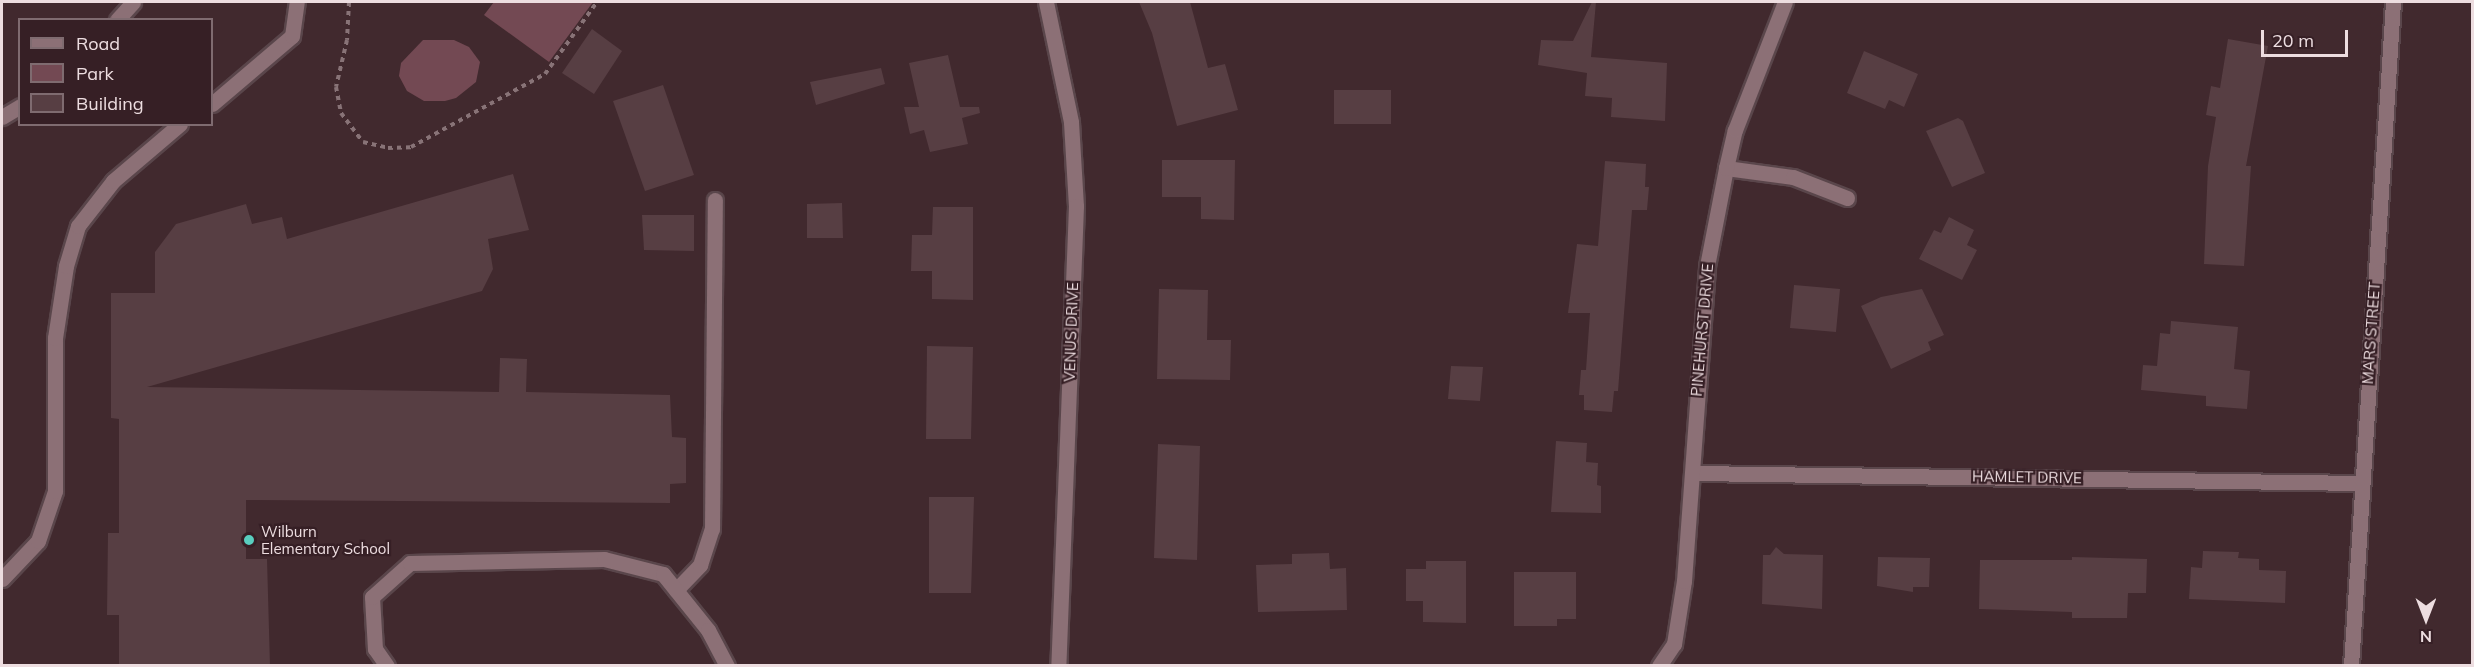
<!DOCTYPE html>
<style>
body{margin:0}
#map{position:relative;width:2474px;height:667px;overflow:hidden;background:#41292e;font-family:Mulish,sans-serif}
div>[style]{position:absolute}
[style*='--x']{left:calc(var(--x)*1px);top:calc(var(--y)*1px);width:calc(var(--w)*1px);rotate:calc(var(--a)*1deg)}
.green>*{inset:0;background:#734953}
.building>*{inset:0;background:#573e43}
.path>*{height:4px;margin-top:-2px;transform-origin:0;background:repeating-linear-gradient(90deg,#887377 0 4.5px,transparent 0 9px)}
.roads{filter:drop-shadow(2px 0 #5a464b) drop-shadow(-2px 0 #5a464b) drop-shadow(0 2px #5a464b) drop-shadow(0 -2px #5a464b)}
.minor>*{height:15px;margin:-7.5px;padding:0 7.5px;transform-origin:7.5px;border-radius:7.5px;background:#8c7076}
.dots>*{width:16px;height:16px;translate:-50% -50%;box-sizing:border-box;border:3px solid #361f25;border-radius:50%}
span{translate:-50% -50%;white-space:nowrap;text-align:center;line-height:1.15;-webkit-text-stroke:4.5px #361f25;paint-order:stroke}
.street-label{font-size:15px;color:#eddde0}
.poi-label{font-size:15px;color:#eddde0}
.left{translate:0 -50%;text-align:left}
.frame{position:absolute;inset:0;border:3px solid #eddde0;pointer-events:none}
.legend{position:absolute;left:18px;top:18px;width:195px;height:108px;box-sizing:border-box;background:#361f25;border:2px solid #7f6b70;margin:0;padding:8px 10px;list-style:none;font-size:18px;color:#eddde0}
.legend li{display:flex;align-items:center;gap:12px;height:30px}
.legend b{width:30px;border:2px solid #7f6b70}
.north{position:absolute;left:2396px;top:589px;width:60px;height:60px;-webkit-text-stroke:4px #361f25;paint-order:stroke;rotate:180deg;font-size:16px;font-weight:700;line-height:24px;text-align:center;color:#eddde0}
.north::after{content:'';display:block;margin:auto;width:21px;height:27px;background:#eddde0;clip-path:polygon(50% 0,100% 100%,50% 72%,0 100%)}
.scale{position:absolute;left:2261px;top:30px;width:87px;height:27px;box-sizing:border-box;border:3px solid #eddde0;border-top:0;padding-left:8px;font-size:18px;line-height:21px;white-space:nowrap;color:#eddde0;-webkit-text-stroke:4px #361f25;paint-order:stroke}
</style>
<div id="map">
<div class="green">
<div style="clip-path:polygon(494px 2px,593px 2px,549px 62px,484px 15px)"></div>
<div style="clip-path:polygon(423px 40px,454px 40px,469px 47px,480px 62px,476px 82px,456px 98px,445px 101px,424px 101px,407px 91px,399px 76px,401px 63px)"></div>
</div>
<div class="building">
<div style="clip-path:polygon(1139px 2px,1190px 2px,1208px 68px,1225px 64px,1238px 110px,1177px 126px,1152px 33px)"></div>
<div style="clip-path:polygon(1592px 2px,1596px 2px,1591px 57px,1667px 63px,1665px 121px,1611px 117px,1612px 98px,1585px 96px,1587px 73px,1538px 65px,1541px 40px,1573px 41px)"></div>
<div style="clip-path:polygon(592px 29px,622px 51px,594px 94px,562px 73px)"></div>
<div style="clip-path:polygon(2228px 39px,2268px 46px,2246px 166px,2251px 166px,2244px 266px,2204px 264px,2208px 166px,2216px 117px,2206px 115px,2211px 86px,2220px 88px)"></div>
<div style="clip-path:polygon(1864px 51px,1918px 74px,1904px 107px,1889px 100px,1885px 109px,1847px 93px)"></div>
<div style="clip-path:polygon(948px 55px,960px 107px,979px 107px,980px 113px,962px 118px,968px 144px,930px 152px,924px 130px,910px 134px,904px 107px,919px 107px,909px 63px)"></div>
<div style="clip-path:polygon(881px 68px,885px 84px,816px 105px,810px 82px)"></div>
<div style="clip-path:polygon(663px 85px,694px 175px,645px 191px,613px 101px)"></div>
<div style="clip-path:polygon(1334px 90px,1391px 90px,1391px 124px,1334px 124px)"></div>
<div style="clip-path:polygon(1958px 118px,1963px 121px,1985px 173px,1952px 187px,1926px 131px)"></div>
<div style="clip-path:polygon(1162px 160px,1235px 160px,1234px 220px,1201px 219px,1201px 197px,1162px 197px)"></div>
<div style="clip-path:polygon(1605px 161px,1646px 164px,1645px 187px,1649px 187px,1647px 210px,1632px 210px,1618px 391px,1614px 391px,1612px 412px,1584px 410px,1584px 395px,1579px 395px,1581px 370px,1586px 370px,1590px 313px,1568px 313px,1577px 244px,1598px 246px)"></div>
<div style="clip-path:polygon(513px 174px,529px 230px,488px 239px,493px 269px,482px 291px,147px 387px,499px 392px,500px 358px,527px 359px,526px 392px,670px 395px,672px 437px,686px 438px,686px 483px,670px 484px,670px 503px,246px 500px,246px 559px,267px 559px,270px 666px,119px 666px,119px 615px,107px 615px,108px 533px,119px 533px,119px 419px,111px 418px,111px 293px,155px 293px,155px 252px,176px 224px,246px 204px,252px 224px,282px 217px,287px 239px)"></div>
<div style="clip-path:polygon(842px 203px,843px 238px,807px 238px,807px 204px)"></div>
<div style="clip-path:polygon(933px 207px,973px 207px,973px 300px,932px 299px,932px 271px,911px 271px,912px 235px,932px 235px)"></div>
<div style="clip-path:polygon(642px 215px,694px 215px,694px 251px,644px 250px)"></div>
<div style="clip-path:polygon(1949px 217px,1974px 230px,1967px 245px,1977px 250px,1962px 280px,1919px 259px,1934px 230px,1941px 233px)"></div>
<div style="clip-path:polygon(1794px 285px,1840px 289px,1836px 332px,1790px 328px)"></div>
<div style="clip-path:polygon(1159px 289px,1208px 290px,1207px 340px,1231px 340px,1230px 380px,1157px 379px)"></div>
<div style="clip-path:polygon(1922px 289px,1944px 335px,1928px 342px,1931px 350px,1891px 369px,1861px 306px,1881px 297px)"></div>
<div style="clip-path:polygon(2171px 321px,2238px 327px,2234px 369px,2250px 371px,2247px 409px,2206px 406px,2206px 396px,2141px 390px,2143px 365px,2157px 366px,2160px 333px,2170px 334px)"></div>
<div style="clip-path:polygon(927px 346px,973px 347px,971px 439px,926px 439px)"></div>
<div style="clip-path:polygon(1451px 366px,1483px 367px,1480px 401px,1448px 399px)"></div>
<div style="clip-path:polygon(1556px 441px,1587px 443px,1586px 462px,1598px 463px,1597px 485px,1601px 486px,1601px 513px,1551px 512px)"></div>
<div style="clip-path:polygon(1158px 444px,1200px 446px,1197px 560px,1154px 558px)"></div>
<div style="clip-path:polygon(929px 497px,974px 497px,971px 593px,929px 593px)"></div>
<div style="clip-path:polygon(1776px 547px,1784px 554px,1823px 555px,1822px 609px,1762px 604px,1763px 555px,1770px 555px)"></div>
<div style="clip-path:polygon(2203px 551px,2239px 552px,2238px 558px,2259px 559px,2259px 570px,2286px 571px,2285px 603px,2189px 599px,2191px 567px,2202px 568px)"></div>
<div style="clip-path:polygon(1329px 553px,1330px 569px,1346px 568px,1347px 610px,1258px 612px,1256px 565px,1292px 564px,1292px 554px)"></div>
<div style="clip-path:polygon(1878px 557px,1930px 558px,1929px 587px,1913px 587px,1913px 592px,1877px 586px)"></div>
<div style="clip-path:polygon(2072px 557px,2147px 559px,2146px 593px,2128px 593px,2127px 618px,2072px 618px,2072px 612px,1979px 609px,1980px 560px,2072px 560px)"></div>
<div style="clip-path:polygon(1426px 561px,1466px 561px,1466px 623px,1423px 622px,1423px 601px,1406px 601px,1406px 569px,1426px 569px)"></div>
<div style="clip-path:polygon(1514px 572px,1576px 572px,1576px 619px,1557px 619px,1557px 626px,1514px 626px)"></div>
</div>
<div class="path">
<div style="--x:349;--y:2;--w:38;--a:93"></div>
<div style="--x:347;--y:40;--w:48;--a:103.2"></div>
<div style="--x:336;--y:87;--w:26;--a:79"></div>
<div style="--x:341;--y:113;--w:36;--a:53"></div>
<div style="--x:363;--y:142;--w:26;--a:13"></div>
<div style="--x:388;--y:148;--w:23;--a:-2"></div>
<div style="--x:411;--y:147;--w:153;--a:-28.6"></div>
<div style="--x:545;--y:74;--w:89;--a:-54.2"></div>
</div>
<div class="roads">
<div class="minor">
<div style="--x:1046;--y:2;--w:123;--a:78.2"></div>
<div style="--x:1071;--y:122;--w:84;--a:86.6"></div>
<div style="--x:1076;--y:206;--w:460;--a:92.2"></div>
<div style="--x:117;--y:20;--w:24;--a:-48"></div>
<div style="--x:212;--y:104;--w:105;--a:-40.4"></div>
<div style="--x:292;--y:36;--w:34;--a:-82"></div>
<div style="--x:2;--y:117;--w:21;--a:-31"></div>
<div style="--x:1726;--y:168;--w:68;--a:7.7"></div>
<div style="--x:1793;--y:177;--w:58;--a:21.3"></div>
<div style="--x:1694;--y:473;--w:666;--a:0.86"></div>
<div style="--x:2;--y:579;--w:52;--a:-46.5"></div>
<div style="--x:38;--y:541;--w:53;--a:-71.2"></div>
<div style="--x:55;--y:491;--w:153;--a:-90"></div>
<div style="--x:55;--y:338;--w:73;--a:-81.3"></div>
<div style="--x:66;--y:266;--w:42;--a:-73.3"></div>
<div style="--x:78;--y:226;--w:57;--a:-52.1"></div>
<div style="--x:113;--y:181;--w:88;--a:-40.4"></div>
<div style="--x:676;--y:590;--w:35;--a:-46"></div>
<div style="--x:700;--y:565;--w:38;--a:-72"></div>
<div style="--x:712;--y:529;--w:329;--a:-89.5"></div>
<div style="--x:387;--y:666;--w:21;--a:-125"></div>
<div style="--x:375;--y:649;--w:52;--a:-93.3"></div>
<div style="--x:372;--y:597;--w:51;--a:-41.8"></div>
<div style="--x:410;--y:563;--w:194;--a:-1.2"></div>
<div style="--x:604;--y:559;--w:61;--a:14.3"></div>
<div style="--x:663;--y:574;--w:72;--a:51.2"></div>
<div style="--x:708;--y:630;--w:41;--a:62.2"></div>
<div style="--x:1659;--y:666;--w:27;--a:-56"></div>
<div style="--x:1674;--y:644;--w:64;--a:-81"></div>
<div style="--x:1684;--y:581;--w:316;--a:-85.8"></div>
<div style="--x:1707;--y:266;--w:100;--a:-79"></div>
<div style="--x:1726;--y:168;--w:39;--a:-77"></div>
<div style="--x:1735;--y:130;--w:137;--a:-68.7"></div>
<div style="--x:2351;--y:666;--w:665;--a:-86.38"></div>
</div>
</div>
<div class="dots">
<div style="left:249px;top:540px;background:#59cebf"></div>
</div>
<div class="street-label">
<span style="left:1702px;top:330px;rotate:-85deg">PINEHURST DRIVE</span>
<span style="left:1071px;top:332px;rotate:-88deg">VENUS DRIVE</span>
<span style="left:2371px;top:333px;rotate:-86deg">MARS STREET</span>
<span style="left:2027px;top:477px;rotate:1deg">HAMLET DRIVE</span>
</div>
<div class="poi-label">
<span class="left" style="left:261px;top:540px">Wilburn<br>Elementary School</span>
</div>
<div class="frame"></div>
<ul class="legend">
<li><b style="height:8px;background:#8c7076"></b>Road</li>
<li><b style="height:16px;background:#734953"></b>Park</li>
<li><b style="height:16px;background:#573e43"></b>Building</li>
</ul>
<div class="north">N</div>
<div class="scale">20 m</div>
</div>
